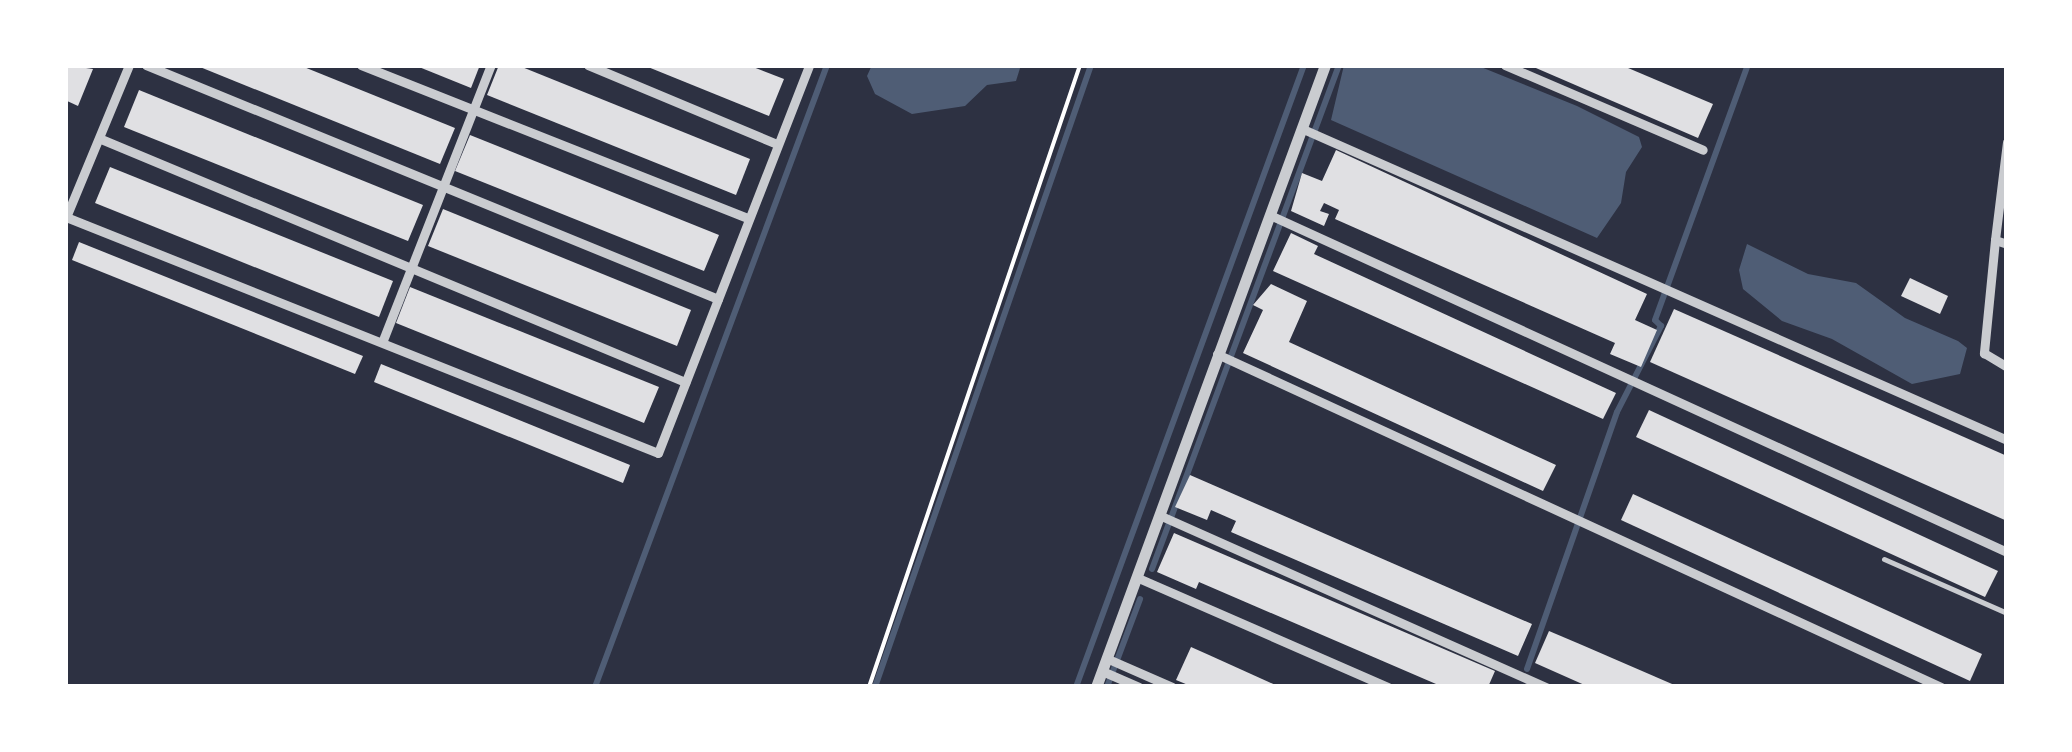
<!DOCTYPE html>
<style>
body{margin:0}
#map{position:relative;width:2072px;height:752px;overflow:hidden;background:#2d3142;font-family:Cabin,sans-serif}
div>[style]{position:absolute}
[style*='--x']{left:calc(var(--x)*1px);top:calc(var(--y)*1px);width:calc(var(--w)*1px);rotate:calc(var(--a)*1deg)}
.water>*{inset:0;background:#4f5d75}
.stream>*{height:6px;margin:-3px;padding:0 3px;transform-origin:3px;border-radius:3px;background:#4f5d75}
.building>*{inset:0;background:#e0e0e3}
.path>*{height:4px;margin:-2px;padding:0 2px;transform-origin:2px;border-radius:2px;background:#fff}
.service>*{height:5px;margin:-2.5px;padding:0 2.5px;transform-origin:2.5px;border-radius:2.5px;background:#caccd0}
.minor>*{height:9px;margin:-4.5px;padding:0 4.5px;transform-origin:4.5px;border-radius:4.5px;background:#caccd0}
.tertiary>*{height:11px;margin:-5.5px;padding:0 5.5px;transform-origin:5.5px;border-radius:5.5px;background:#caccd0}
span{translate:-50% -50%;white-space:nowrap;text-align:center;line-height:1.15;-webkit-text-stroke:9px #fff;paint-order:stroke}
.frame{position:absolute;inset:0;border:68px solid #fff;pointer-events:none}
</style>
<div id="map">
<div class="water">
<div style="clip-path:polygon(872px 65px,1021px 65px,1016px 81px,987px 85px,965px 106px,912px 114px,875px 94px,867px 76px)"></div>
<div style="clip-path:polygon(1344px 65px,1476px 65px,1577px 106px,1639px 137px,1642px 147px,1626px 172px,1621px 203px,1597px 238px,1331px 120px)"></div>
<div style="clip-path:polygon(1747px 244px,1808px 274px,1856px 283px,1905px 318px,1958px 341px,1967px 348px,1960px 374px,1912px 384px,1832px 339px,1782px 321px,1743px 289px,1739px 270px)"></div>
</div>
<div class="stream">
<div style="--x:1152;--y:569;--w:538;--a:-69.64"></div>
<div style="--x:1527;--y:669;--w:272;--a:-70.7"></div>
<div style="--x:1617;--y:412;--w:97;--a:-62.9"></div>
<div style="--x:1661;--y:326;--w:8;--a:-135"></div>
<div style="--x:1655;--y:320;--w:271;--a:-70"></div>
<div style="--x:595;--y:687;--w:664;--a:-69.54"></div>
<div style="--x:875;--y:687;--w:658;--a:-70.85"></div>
<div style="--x:1076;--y:687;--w:662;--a:-69.87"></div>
<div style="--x:1107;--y:687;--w:94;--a:-69.4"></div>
</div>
<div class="building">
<div style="clip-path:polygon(65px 65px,93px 69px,78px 106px,65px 100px)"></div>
<div style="clip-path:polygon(195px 65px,299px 65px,455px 128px,440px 164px)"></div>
<div style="clip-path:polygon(414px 65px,480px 65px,471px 88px)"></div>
<div style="clip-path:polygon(499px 65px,517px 65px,750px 159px,736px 195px,487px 95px)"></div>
<div style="clip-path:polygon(643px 65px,748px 65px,784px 79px,769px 116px)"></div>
<div style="clip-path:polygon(1529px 65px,1621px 65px,1713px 104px,1698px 138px)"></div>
<div style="clip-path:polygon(139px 90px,423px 205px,408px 241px,124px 127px)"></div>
<div style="clip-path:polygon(470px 135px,719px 235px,704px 271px,455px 171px)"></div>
<div style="clip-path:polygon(1336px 150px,1647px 294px,1635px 320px,1657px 330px,1641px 367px,1610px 354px,1615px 343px,1335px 219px,1339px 210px,1324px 203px,1320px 211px,1329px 214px,1324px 226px,1291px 211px,1302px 173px,1322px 181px)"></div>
<div style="clip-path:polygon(110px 167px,393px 281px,379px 317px,95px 203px)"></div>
<div style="clip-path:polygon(443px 209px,691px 310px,677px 346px,428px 246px)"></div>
<div style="clip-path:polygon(1291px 233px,1318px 246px,1314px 254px,1616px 393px,1603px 419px,1273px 271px)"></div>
<div style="clip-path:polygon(79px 242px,363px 356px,355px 374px,72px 260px)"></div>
<div style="clip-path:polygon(1910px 278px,1948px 296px,1940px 314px,1901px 296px)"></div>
<div style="clip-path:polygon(1271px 284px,1307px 301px,1289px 342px,1556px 465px,1543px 491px,1243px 353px,1263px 310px,1253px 305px)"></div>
<div style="clip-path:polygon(410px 287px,659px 387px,644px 423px,396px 323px)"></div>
<div style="clip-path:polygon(1674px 309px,2007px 456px,2007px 521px,1650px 362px)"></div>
<div style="clip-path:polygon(381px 364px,630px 465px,623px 483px,374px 382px)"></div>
<div style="clip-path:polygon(1649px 410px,1998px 571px,1985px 597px,1636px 437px)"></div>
<div style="clip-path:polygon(1190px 475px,1532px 624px,1518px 656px,1231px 532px,1236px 521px,1211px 510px,1207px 520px,1175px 507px)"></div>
<div style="clip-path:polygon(1633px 494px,1982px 654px,1970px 681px,1621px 520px)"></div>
<div style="clip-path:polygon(1174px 533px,1495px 671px,1488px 687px,1443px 687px,1199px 582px,1196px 589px,1157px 572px)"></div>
<div style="clip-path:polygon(1549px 631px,1582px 645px,1679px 687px,1589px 687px,1535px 663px)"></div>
<div style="clip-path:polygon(1191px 647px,1209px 655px,1280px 687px,1193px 687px,1176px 680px)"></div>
</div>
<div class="path">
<div style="--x:869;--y:687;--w:657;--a:-71.26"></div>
</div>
<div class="service">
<div style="--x:1884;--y:559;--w:134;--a:23.7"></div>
</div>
<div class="minor">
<div style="--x:129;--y:65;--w:165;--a:112.5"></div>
<div style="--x:66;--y:217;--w:637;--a:21.73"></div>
<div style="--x:658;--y:453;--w:416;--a:-68.7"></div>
<div style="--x:146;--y:65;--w:618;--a:22.25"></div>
<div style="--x:361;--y:65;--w:417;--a:21.6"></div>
<div style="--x:588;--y:65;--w:205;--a:22.7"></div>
<div style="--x:1505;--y:65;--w:215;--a:23.2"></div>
<div style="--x:1303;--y:129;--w:770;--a:23.83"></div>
<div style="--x:101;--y:139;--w:633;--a:22.59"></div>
<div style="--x:2007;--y:142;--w:99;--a:97"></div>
<div style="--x:1995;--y:240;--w:13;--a:18"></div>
<div style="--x:1270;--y:215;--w:810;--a:24.57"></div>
<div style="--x:1995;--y:240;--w:114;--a:95.6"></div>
<div style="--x:1984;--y:353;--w:27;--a:31"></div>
<div style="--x:383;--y:340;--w:295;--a:-68.6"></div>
<div style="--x:1217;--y:354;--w:797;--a:24.7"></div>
<div style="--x:1159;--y:515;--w:424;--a:24"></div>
<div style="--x:1136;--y:577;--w:275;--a:23.6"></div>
<div style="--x:1106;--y:658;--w:72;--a:23.7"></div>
<div style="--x:1102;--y:671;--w:40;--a:23.4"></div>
</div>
<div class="tertiary">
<div style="--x:1096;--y:687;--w:663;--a:-69.79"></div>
</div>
<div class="frame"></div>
</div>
